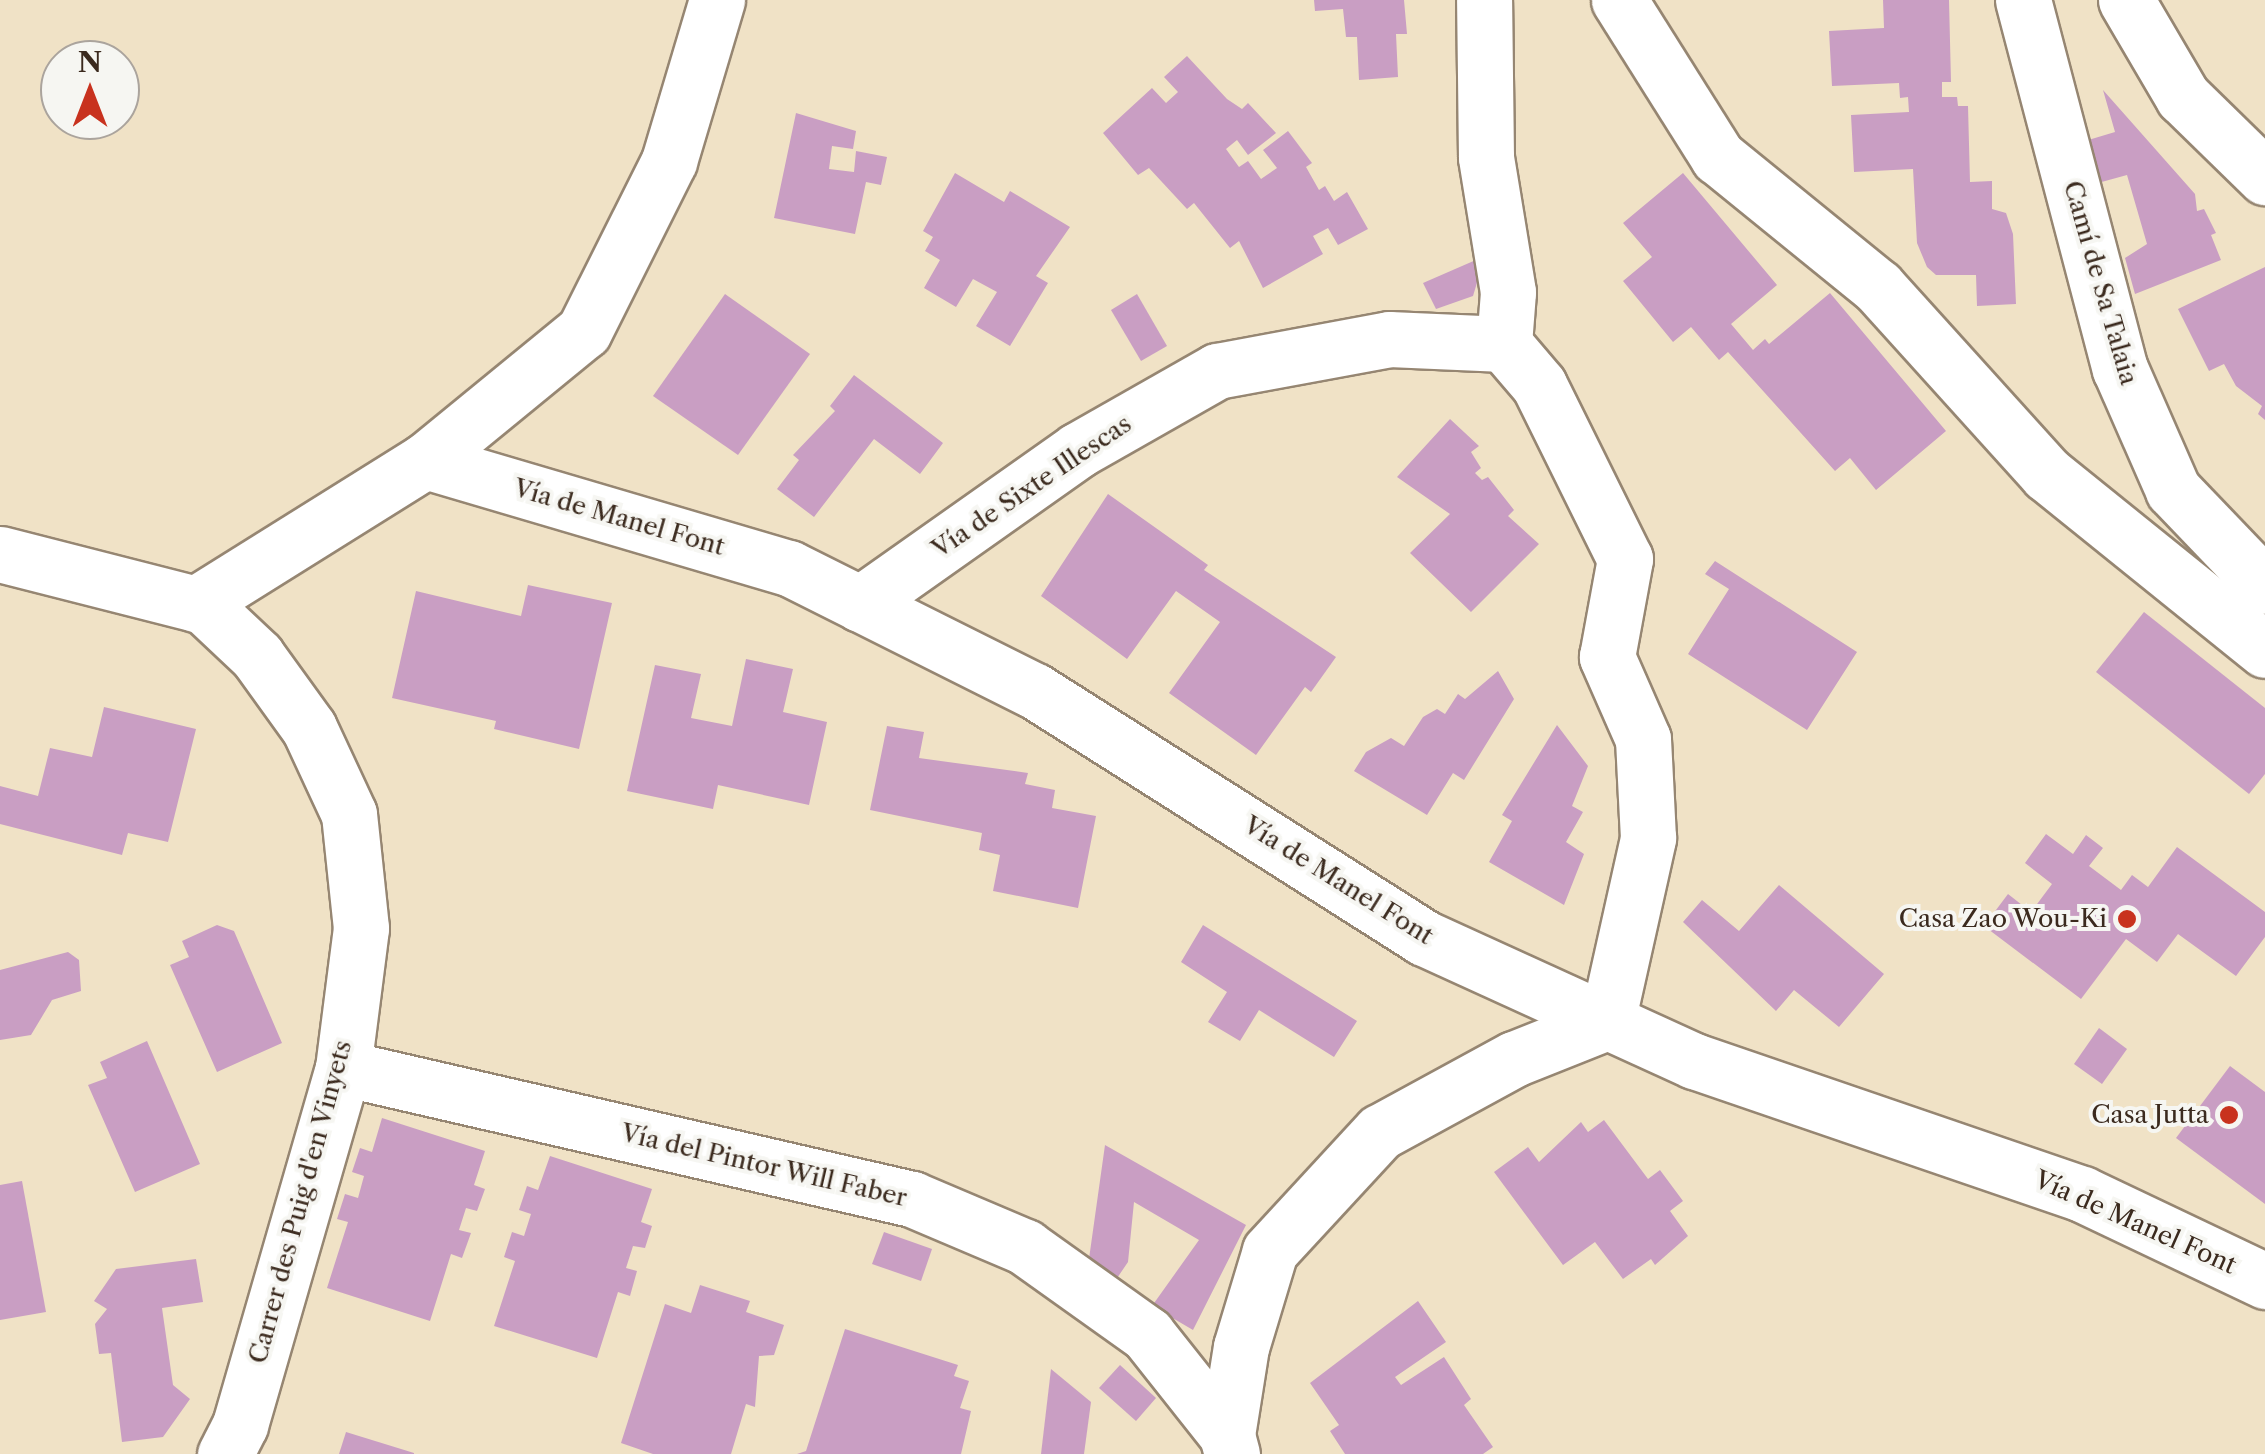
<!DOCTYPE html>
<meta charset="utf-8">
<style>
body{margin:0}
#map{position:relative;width:2265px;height:1454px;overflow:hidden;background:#f0e2c6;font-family:"Libre Caslon Text",serif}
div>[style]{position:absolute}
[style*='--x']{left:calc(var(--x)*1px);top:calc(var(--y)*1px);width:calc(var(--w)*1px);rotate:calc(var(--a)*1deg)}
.building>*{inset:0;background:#c99ec3}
.roads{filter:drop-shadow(2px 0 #968672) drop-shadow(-2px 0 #968672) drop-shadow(0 2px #968672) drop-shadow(0 -2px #968672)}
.street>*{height:55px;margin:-27.5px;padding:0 27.5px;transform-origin:27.5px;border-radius:27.5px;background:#fff}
.dots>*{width:28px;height:28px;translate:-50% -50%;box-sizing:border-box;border:5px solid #f6f6f2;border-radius:50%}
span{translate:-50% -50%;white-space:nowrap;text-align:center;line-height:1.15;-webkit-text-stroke:8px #f6f6f2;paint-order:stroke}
.street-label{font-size:25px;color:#3b2a1e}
.poi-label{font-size:25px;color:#3b2a1e}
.right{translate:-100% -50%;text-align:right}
.north{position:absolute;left:40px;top:40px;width:100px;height:100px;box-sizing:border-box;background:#f6f6f2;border:2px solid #aba49d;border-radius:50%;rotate:0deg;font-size:28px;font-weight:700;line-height:40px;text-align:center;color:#3b2a1e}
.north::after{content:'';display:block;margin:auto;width:35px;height:45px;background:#c8321e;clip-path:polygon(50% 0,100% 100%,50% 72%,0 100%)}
</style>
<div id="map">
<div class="building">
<div style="clip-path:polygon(1314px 0,1404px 0,1407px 34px,1396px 34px,1398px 77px,1359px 80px,1357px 37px,1346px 37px,1343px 9px,1315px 11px)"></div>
<div style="clip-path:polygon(1883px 0,1949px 0,1951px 82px,1942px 82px,1942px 97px,1957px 97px,1958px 106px,1968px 106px,1970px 182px,1992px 181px,1992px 209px,2006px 213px,2013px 234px,2016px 304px,1977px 306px,1976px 275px,1936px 275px,1927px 267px,1917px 243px,1913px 169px,1854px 172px,1851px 115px,1909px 112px,1908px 97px,1900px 98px,1899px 83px,1832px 86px,1829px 31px,1884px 28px)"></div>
<div style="clip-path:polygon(1187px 56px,1227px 99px,1242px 109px,1248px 103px,1276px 133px,1248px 155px,1237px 140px,1226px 149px,1239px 167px,1248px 161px,1261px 179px,1277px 168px,1263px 150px,1288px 131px,1312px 163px,1306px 167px,1319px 190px,1325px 186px,1334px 201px,1347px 192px,1368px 229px,1338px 245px,1328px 228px,1313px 236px,1323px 254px,1263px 288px,1239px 241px,1230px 248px,1194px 203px,1187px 209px,1149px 168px,1138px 175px,1103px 133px,1152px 88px,1166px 103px,1178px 92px,1164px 77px)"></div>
<div style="clip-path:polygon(2103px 90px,2195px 194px,2197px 211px,2204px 209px,2216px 233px,2211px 235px,2221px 260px,2135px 294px,2125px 258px,2147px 244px,2127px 175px,2087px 186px,2075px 144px,2115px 132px)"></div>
<div style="clip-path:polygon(796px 113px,856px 131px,853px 149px,832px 146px,829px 169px,854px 172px,856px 151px,887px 157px,881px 185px,866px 182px,855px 234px,774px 218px)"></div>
<div style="clip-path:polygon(955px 173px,1004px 202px,1010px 191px,1070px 227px,1036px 276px,1048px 283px,1010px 346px,976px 326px,997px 292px,973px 279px,956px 307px,924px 288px,940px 260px,925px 251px,933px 237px,923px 231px)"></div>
<div style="clip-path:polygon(1683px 173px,1777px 285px,1731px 324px,1753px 350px,1765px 339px,1769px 344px,1830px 293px,1946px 431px,1876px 490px,1850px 458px,1835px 471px,1728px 352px,1719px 360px,1691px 327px,1673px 342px,1623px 281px,1652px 257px,1623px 223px)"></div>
<div style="clip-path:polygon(1485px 256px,1473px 296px,1436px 309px,1423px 283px)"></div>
<div style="clip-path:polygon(2265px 267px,2265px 420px,2258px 414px,2262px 406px,2236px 386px,2224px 364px,2209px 371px,2178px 309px)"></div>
<div style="clip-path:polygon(725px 294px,810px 354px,738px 455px,653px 396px)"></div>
<div style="clip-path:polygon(1137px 294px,1167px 346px,1141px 361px,1111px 310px)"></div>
<div style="clip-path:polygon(854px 375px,943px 443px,920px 474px,874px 439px,814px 517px,777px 489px,799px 460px,793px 455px,835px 411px,830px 406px)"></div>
<div style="clip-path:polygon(1450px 419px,1479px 446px,1471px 452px,1481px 468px,1475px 473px,1482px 480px,1488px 477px,1514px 510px,1508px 516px,1539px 544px,1471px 612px,1410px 553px,1450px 514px,1397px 477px)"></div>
<div style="clip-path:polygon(1108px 494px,1208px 565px,1204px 570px,1336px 657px,1311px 692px,1305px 687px,1256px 755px,1169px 693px,1220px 622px,1176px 591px,1127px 659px,1041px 596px)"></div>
<div style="clip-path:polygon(1715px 561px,1857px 652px,1807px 730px,1688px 654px,1729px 589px,1705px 574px)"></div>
<div style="clip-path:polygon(528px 585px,612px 603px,579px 749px,494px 729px,496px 721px,392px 698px,416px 591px,521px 616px)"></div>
<div style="clip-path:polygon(2144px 612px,2265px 708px,2265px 774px,2249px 794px,2096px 672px)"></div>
<div style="clip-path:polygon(746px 659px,793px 669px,783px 712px,827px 722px,809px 805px,718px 785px,713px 809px,627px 791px,655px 665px,701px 674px,691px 718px,732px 726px)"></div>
<div style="clip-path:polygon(1498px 671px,1514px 699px,1464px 780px,1453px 773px,1427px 815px,1354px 771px,1366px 752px,1391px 738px,1404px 746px,1423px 717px,1437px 709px,1445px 714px,1458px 694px,1465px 699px)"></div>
<div style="clip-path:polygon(104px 707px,196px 729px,168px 842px,128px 833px,122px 855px,0 824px,0 786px,38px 796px,50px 748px,92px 757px)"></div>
<div style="clip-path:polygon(1557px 725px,1588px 766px,1572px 806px,1583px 812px,1566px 842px,1584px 854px,1564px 905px,1489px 862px,1512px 821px,1502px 815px)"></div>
<div style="clip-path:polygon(887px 726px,924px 732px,919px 758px,1028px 773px,1025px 784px,1055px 790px,1052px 808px,1096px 816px,1078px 908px,993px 891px,1000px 855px,979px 850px,982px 833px,870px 810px)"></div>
<div style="clip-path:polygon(2046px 834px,2073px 854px,2086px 835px,2103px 848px,2089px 866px,2121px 890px,2132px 875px,2148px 887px,2177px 847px,2265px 912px,2265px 937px,2236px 976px,2178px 934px,2157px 962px,2126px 939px,2081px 999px,1984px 926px,2008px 894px,2031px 912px,2052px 884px,2025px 863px)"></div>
<div style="clip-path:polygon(1779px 885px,1884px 974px,1839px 1027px,1794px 990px,1776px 1011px,1683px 922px,1702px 900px,1739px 931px)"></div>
<div style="clip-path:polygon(217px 925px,234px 931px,282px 1043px,217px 1072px,170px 965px,189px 957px,182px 941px)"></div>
<div style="clip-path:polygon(1203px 925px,1357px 1021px,1334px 1057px,1259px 1010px,1240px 1041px,1208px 1022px,1227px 992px,1181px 962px)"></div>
<div style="clip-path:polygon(68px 952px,79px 960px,81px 991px,52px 1000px,31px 1035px,0 1040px,0 970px)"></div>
<div style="clip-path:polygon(2099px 1028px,2127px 1049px,2102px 1084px,2074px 1064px)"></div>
<div style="clip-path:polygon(147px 1041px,200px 1164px,135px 1192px,88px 1085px,107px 1078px,100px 1062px)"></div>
<div style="clip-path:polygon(2230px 1066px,2265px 1092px,2265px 1204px,2176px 1138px)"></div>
<div style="clip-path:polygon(382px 1118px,485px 1151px,474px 1185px,485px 1189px,477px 1211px,466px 1208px,459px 1230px,471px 1233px,462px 1258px,451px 1254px,430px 1321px,327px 1288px,348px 1222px,337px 1219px,345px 1194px,358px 1198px,364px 1176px,352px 1172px,360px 1148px,372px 1152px)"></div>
<div style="clip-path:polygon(1604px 1120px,1648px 1179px,1660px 1170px,1683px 1201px,1670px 1211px,1688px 1236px,1655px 1265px,1651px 1259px,1623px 1279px,1595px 1242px,1563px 1265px,1494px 1172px,1528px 1147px,1539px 1162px,1581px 1122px,1588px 1132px)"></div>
<div style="clip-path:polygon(1105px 1145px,1246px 1225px,1193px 1330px,1152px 1306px,1199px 1240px,1134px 1202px,1128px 1262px,1111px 1287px,1087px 1273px)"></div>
<div style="clip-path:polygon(550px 1156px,652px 1189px,641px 1222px,652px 1226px,645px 1248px,633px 1246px,626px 1268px,637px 1271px,630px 1296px,618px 1292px,597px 1358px,494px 1326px,515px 1261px,504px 1257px,512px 1232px,524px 1236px,531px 1214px,519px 1210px,527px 1186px,538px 1190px)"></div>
<div style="clip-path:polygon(22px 1181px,46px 1312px,0 1320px,0 1185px)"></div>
<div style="clip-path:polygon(884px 1232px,932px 1249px,921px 1281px,872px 1264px)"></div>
<div style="clip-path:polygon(196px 1259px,203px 1302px,162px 1308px,173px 1385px,190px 1399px,163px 1437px,122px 1442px,111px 1353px,99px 1354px,95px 1324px,107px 1309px,94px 1301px,116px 1269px)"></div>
<div style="clip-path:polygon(700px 1285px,750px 1301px,746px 1312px,784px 1325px,774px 1355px,759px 1356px,755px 1407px,746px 1404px,731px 1454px,653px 1454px,621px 1443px,665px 1304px,691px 1313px)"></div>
<div style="clip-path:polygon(1418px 1301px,1446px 1342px,1395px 1377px,1401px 1385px,1444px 1357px,1471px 1399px,1464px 1405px,1493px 1447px,1483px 1454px,1345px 1454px,1330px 1431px,1339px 1425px,1310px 1383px)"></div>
<div style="clip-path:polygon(845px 1329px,958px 1365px,954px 1376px,969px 1381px,960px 1408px,971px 1411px,961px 1454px,797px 1454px,806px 1451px)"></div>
<div style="clip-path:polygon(1120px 1365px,1156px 1398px,1136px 1421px,1099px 1388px)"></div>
<div style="clip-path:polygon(1051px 1369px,1091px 1402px,1084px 1454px,1041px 1454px)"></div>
<div style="clip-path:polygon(346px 1432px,414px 1453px,414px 1454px,339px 1454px)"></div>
</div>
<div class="roads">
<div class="street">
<div style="--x:1619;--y:0;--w:186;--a:57.8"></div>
<div style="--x:1718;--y:157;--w:206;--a:39.1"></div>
<div style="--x:1878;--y:287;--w:252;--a:47.9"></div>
<div style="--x:2047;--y:474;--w:280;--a:38.9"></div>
<div style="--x:2023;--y:0;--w:382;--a:75.3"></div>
<div style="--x:2120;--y:369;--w:132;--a:66.3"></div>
<div style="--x:2173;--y:490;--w:133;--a:46.2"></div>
<div style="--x:2126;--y:0;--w:113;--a:59.6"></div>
<div style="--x:2183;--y:97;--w:115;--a:44.3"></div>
<div style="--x:425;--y:461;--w:379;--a:16.4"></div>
<div style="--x:789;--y:568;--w:275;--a:26.6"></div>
<div style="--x:1035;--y:691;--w:461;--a:32.4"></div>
<div style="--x:1424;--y:938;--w:297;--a:24.5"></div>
<div style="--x:1694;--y:1061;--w:410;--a:18.9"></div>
<div style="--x:2082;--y:1194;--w:203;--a:25.4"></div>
<div style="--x:0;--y:554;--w:211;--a:14.3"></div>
<div style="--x:204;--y:606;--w:73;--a:43.3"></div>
<div style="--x:257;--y:656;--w:89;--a:54.2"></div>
<div style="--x:309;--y:728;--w:95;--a:65.1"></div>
<div style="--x:349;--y:814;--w:115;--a:84"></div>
<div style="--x:361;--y:928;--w:141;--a:97.3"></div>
<div style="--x:343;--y:1068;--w:372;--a:106.1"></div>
<div style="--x:240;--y:1425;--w:33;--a:117"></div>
<div style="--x:196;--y:604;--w:270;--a:-32"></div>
<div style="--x:425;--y:461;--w:205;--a:-39.3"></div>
<div style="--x:584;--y:331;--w:190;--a:-63.4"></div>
<div style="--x:669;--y:161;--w:168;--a:-73.4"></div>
<div style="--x:860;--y:604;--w:267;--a:-35.2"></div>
<div style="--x:1078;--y:450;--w:160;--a:-29.6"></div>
<div style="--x:1217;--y:371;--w:175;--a:-10.5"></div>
<div style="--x:1389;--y:339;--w:115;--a:2.5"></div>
<div style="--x:343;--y:1068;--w:584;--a:12.97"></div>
<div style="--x:912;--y:1199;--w:123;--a:23"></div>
<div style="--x:1025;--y:1247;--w:150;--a:35.5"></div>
<div style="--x:1147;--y:1334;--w:129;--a:51.6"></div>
<div style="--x:1232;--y:1454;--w:20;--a:-105"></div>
<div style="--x:1227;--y:1435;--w:89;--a:-81"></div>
<div style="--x:1241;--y:1347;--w:100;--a:-73.2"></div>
<div style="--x:1270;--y:1251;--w:162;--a:-47.3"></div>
<div style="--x:1380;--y:1132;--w:153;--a:-28.6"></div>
<div style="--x:1514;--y:1059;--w:100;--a:-21.7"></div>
<div style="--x:1607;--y:1022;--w:189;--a:-77.4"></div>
<div style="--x:1648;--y:838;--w:99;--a:-92.9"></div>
<div style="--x:1643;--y:739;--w:90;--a:-113.7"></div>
<div style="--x:1607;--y:657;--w:100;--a:-79.6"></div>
<div style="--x:1625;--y:559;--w:194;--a:-116.3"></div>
<div style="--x:1539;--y:385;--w:54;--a:-130.5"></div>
<div style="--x:1504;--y:344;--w:52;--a:-85.6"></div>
<div style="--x:1508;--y:292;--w:137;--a:-99.3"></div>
<div style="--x:1486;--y:157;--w:157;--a:-90.7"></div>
</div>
</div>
<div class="dots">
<div style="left:2127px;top:919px;background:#c8321e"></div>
<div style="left:2229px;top:1115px;background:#c8321e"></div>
</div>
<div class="street-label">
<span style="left:2100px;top:283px;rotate:74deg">Camí de Sa Talaia</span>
<span style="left:1032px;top:487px;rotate:-34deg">Vía de Sixte Illescas</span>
<span style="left:619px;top:518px;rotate:16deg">Vía de Manel Font</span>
<span style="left:1338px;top:881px;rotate:32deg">Vía de Manel Font</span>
<span style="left:764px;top:1166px;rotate:13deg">Vía del Pintor Will Faber</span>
<span style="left:301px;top:1202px;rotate:-75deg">Carrer des Puig d'en Vinyets</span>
<span style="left:2135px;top:1223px;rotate:24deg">Vía de Manel Font</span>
</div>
<div class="poi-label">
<span class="right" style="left:2107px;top:919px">Casa Zao Wou-Ki</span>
<span class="right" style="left:2209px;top:1115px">Casa Jutta</span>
</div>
<div class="north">N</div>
</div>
